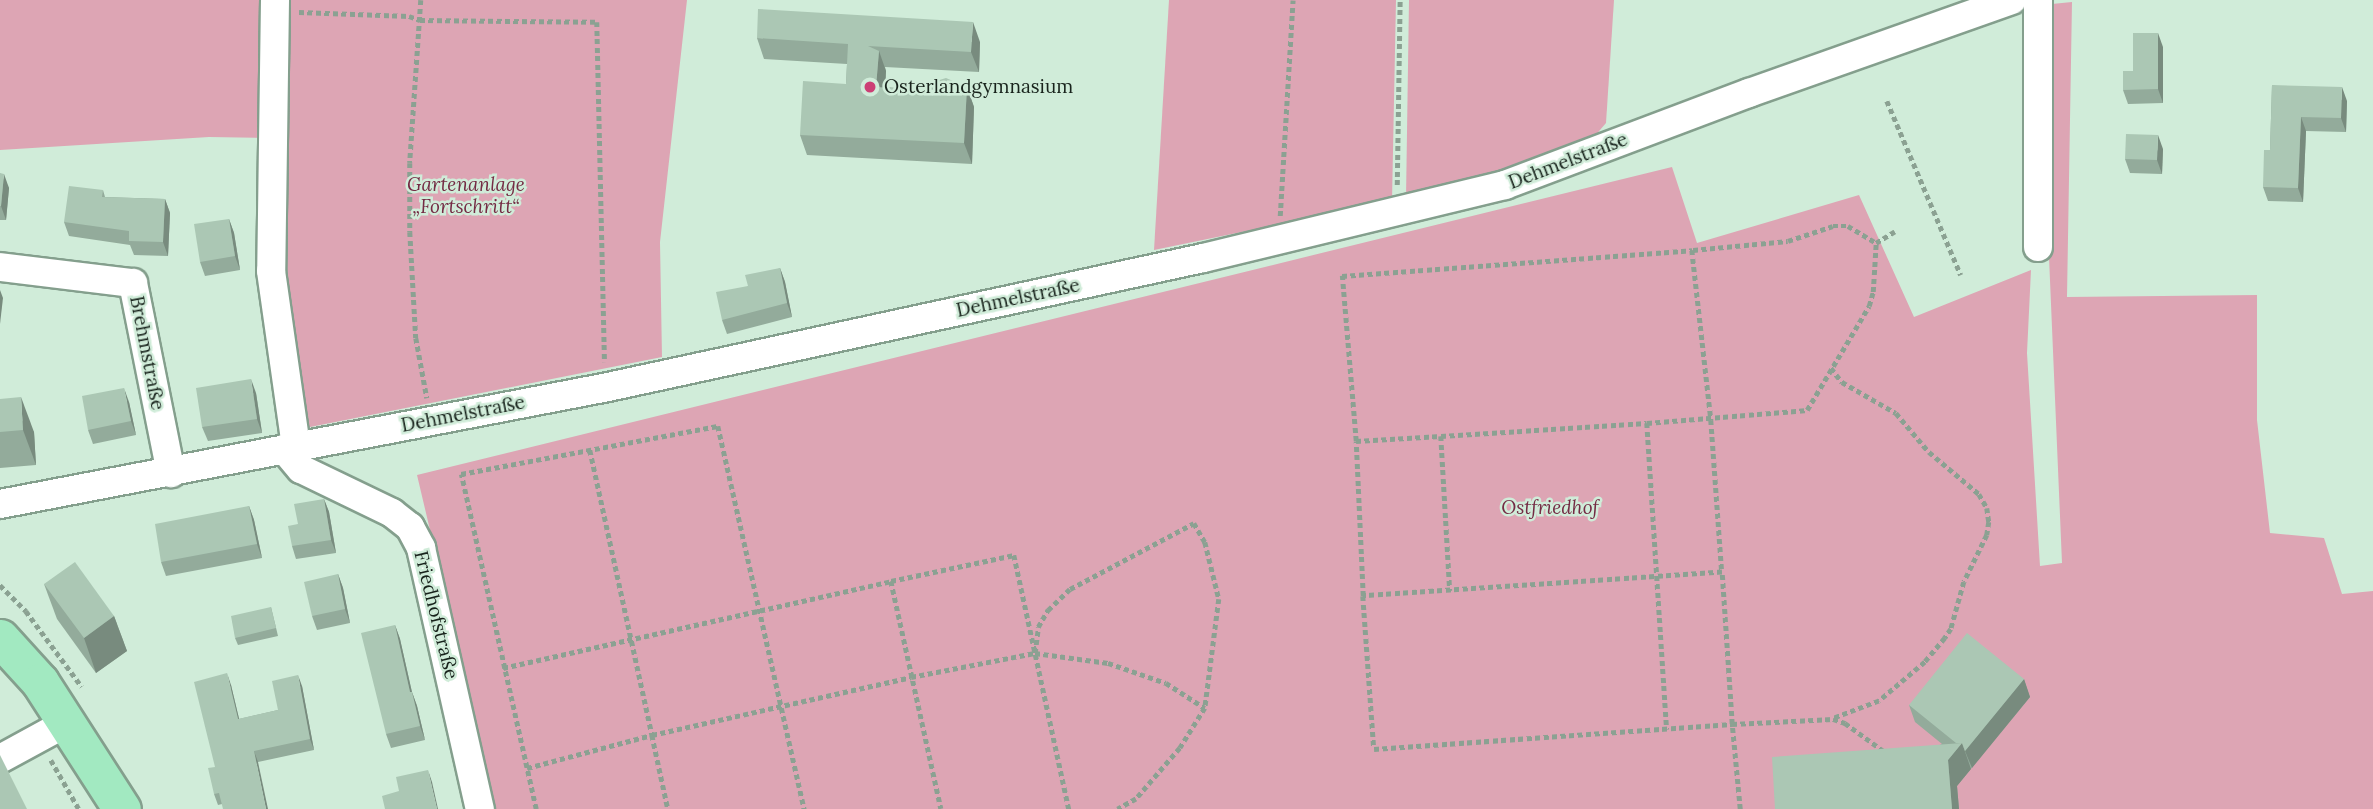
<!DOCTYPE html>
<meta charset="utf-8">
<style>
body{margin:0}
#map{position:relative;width:2373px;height:809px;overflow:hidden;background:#d0ecd9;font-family:Lora,serif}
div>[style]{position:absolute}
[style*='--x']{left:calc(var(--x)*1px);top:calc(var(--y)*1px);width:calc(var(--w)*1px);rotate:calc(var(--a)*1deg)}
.green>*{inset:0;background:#dda5b4}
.path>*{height:4.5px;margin-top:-2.25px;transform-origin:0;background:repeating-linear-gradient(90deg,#8ba192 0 5px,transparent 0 8.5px)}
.roads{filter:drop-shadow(2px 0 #849f8d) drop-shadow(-2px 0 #849f8d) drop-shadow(0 2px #849f8d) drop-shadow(0 -2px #849f8d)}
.minor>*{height:28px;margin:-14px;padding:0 14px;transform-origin:14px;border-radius:14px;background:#fff}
.major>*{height:37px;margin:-18.5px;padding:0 18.5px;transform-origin:18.5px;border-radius:18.5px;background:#a2e9c1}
.wall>*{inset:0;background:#93ab9b}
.shaded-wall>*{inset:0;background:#788b7e}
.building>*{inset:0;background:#abc7b4}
.dots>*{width:19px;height:19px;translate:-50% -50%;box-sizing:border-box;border:4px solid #d0ecd9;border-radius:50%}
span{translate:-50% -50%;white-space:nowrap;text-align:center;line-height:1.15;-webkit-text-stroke:5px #d0ecd9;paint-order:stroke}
.poi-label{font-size:19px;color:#18231c}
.left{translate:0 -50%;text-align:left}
.street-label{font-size:19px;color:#18231c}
.park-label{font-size:19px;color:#742b44;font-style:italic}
</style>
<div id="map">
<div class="green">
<div style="clip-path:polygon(0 0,687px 0,660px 242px,662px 357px,285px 432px,269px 138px,209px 137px,0 150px)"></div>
<div style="clip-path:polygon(1169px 0,1396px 0,1392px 201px,1154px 250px)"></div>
<div style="clip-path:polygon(1409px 0,1614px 0,1606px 123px,1588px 144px,1495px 178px,1406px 198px)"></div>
<div style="clip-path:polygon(2072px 2px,2067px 297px,2257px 295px,2257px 420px,2270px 533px,2324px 538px,2342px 594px,2373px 591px,2373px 809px,496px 809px,417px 475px,1672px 167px,1697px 243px,1859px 195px,1914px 317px,2031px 270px,2027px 353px,2040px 566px,2062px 563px,2049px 257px,2052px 4px)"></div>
</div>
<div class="path">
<div style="--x:421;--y:0;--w:163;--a:93.9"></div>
<div style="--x:410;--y:163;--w:69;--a:90"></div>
<div style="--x:410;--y:232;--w:106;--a:86.8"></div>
<div style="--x:416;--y:338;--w:61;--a:79.6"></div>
<div style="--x:299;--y:12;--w:110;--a:2.1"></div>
<div style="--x:409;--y:16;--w:12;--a:20"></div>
<div style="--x:420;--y:20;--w:177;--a:0.6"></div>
<div style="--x:597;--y:22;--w:340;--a:88.7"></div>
<div style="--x:1887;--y:101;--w:189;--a:67"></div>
<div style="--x:1397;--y:185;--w:185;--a:-89.1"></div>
<div style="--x:1280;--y:216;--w:216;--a:-86.6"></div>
<div style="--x:1693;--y:250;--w:95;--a:-5.4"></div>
<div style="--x:1788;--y:241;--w:47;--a:-18.4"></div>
<div style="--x:1833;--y:226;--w:15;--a:0"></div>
<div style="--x:1848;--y:226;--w:33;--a:31"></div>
<div style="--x:1831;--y:368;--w:18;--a:52"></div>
<div style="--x:1842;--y:382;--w:62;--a:29.9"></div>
<div style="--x:1896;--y:413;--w:51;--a:49.8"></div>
<div style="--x:1929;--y:452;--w:65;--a:40"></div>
<div style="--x:1979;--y:494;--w:16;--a:60"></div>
<div style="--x:1987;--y:508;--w:14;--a:82"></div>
<div style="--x:1989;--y:522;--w:13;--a:99"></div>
<div style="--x:1987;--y:535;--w:52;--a:116.1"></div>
<div style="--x:1964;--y:582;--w:49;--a:105.5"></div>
<div style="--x:1951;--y:629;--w:11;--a:124"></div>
<div style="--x:1945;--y:638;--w:31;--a:130"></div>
<div style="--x:1925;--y:662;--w:60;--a:139.7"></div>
<div style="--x:1879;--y:701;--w:48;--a:159.3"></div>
<div style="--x:1647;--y:423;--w:161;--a:-4.6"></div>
<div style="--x:1807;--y:410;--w:121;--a:-59.2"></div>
<div style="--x:1869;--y:306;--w:15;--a:-74"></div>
<div style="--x:1873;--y:292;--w:49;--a:-86.5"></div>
<div style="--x:1876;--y:243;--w:22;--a:-32"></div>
<div style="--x:1441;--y:436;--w:206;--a:-3.6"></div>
<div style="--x:1647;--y:423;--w:307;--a:86.3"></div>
<div style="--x:1356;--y:441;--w:166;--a:-94.8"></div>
<div style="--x:1342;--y:276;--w:351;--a:-4.2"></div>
<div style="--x:1692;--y:250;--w:171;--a:83.6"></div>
<div style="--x:1711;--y:420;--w:152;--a:85.9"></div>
<div style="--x:590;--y:450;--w:292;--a:77.7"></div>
<div style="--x:652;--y:735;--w:265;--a:-12.6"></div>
<div style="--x:911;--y:677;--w:126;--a:-11"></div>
<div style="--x:1035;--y:653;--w:74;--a:7.8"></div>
<div style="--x:1108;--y:663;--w:61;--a:19"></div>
<div style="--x:1166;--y:683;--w:46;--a:32.7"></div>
<div style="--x:891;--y:581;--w:126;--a:-11.9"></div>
<div style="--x:1014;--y:555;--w:260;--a:77.8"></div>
<div style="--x:0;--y:585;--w:37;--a:45"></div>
<div style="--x:26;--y:611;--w:94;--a:53.6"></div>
<div style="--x:1363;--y:596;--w:155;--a:-92.6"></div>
<div style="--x:1356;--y:441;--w:85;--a:-3.4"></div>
<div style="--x:1441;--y:436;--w:155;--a:86.7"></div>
<div style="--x:1035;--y:653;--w:26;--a:-83"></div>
<div style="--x:1038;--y:627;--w:20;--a:-60"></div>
<div style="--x:1048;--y:610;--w:30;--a:-44"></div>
<div style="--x:1070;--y:589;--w:140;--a:-28"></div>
<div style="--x:1194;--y:523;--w:22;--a:60"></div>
<div style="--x:1205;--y:542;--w:59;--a:76.2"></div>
<div style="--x:1219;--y:599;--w:110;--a:97.3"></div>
<div style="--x:1205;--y:708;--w:47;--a:122"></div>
<div style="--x:1180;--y:748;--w:67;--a:130.8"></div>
<div style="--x:1136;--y:799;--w:21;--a:151"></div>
<div style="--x:503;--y:668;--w:398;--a:-12.6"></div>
<div style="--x:891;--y:581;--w:233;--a:77.6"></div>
<div style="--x:51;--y:760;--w:56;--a:60.3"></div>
<div style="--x:527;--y:768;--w:129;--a:-14.8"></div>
<div style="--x:652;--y:735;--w:76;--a:77.8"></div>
<div style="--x:536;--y:809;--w:343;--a:-102.6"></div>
<div style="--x:461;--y:474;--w:261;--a:-10.6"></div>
<div style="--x:718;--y:426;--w:393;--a:77.3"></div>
<div style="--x:1740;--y:809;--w:85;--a:-95.4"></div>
<div style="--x:1732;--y:724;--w:152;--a:-93.8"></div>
<div style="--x:1722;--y:572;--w:360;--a:176.2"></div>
<div style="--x:1363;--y:596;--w:153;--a:85.9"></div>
<div style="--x:1374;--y:749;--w:359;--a:-4"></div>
<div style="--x:1732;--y:724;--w:101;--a:-2.8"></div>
<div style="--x:1833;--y:719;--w:13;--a:18"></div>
<div style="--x:1845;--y:723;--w:49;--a:35.9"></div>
</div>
<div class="roads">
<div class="minor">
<div style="--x:275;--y:0;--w:271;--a:90.8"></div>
<div style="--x:271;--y:271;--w:178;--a:81.9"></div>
<div style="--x:2038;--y:247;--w:247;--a:-90"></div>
<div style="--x:0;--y:267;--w:134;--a:6.9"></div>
<div style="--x:133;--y:283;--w:194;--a:78.7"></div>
<div style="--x:284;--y:449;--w:26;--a:50"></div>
<div style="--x:301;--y:469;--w:101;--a:25.8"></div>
<div style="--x:392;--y:513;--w:23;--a:38"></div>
<div style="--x:410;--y:527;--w:24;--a:62"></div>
<div style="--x:421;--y:548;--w:268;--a:77.3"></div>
<div style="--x:0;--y:504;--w:619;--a:-10.89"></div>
<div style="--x:608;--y:387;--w:609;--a:-12.23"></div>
<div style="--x:1203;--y:258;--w:311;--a:-13.6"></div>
<div style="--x:1505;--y:185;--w:261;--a:-20.7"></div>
<div style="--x:1749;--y:93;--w:279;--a:-19.5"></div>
<div style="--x:0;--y:759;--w:75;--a:-28.6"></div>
</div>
<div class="major">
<div style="--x:0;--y:638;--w:59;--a:47.7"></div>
<div style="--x:40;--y:682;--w:151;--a:57.2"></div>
</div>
</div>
<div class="wall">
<div style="clip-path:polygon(757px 38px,980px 42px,979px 72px,885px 67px,886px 71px,885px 87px,910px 89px,967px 87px,974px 107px,972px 164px,807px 155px,800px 135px,846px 84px,847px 64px,764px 59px)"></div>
<div style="clip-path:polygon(2163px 47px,2163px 103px,2128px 104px,2123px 90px,2133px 71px)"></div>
<div style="clip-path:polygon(2272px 85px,2347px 101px,2346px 132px,2306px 131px,2303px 202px,2268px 201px,2263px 187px,2270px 150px)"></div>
<div style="clip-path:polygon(2163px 149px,2162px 174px,2130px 173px,2125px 159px)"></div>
<div style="clip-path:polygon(0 173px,9px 188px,6px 220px,0 220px)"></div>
<div style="clip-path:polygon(103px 190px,105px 197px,165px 199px,170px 213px,168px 256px,134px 255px,130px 245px,69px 236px,64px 222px)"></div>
<div style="clip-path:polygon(229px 219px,234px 233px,240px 270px,205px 276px,200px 262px)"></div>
<div style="clip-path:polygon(780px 268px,785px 282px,792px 317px,727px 334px,722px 320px,748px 286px)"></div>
<div style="clip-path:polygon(256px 393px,262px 433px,208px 441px,202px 427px)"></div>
<div style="clip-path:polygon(0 399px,34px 432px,36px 465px,0 468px)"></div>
<div style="clip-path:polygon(129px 402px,136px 435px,93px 444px,88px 430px)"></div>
<div style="clip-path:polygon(324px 499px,329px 512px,336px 553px,296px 559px,292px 546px,298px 524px)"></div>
<div style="clip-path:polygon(249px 506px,254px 520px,262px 558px,166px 576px,161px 562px)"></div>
<div style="clip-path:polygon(338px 574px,343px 588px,350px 623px,317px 630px,312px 616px)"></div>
<div style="clip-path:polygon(44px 584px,114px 616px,127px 651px,96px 673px,57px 619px)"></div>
<div style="clip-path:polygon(271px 607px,278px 636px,238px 645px,235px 638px)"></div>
<div style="clip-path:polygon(395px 625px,400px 639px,412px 692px,417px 706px,425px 740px,391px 748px,386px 734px)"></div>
<div style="clip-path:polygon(2024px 679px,2030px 697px,1957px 786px,1959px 809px,1775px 809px,1942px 744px,1915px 722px,1909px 705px)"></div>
<div style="clip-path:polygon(231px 685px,239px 719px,278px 710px,302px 686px,314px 750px,258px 762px,222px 804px,218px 805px,214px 794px)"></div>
</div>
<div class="shaded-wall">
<div style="clip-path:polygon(973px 22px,980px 42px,979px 72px,971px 52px)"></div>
<div style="clip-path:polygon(2158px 33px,2163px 47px,2163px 103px,2158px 89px)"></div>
<div style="clip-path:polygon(879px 51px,886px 71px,884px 107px,876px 87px)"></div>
<div style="clip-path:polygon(967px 87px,974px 107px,972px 164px,964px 143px)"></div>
<div style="clip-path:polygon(2342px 87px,2347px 101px,2346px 132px,2341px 118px)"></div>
<div style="clip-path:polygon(2301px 117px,2306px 131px,2303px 202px,2298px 188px)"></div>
<div style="clip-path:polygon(2158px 135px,2163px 149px,2162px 174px,2157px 160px)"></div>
<div style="clip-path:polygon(4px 174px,9px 188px,6px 220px,1px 206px)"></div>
<div style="clip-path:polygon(165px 199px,170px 213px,168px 256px,163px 242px)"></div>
<div style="clip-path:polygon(229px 219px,234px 233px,240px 270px,235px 256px)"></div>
<div style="clip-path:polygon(780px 268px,785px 282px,792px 317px,787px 303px)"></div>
<div style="clip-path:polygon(0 290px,3px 298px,0 324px)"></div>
<div style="clip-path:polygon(251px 379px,256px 393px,262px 433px,257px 419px)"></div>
<div style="clip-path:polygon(124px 388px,129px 402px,136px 435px,131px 421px)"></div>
<div style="clip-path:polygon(21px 397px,34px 432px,36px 465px,23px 430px)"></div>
<div style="clip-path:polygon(324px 499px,329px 512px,336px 553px,331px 540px)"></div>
<div style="clip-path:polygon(249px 506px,254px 520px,262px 558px,257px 544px)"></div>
<div style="clip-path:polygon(338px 574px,343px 588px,350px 623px,345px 609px)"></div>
<div style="clip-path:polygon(114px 616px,127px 651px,96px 673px,84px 638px)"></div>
<div style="clip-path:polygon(395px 625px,400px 639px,415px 706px,410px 692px)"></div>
<div style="clip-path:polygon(227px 673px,231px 685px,242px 731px,238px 719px)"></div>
<div style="clip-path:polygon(298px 675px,302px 686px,314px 750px,310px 739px)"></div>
<div style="clip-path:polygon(2024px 679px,2030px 697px,1972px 768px,1965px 751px)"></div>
<div style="clip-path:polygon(412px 692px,417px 706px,425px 740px,420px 726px)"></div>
<div style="clip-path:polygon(1962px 743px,1971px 769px,1957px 786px,1959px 809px,1952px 809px,1948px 760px)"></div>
<div style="clip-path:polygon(254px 751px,258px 762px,268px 809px,266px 809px)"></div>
<div style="clip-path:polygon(428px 770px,432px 782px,438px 809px,437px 809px)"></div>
</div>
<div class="building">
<div style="clip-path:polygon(758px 9px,973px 22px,971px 52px,868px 46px,879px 51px,876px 87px,910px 89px,946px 78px,967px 87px,964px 143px,800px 135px,803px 81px,846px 84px,848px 44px,757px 38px)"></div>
<div style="clip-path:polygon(2133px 33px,2158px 33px,2158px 89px,2123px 90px,2123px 71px,2133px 71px)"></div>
<div style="clip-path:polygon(2272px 85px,2342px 87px,2341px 118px,2301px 117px,2298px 188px,2263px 187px,2264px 150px,2270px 150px)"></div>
<div style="clip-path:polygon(2126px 134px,2158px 135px,2157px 160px,2125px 159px)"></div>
<div style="clip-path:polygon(0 173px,4px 174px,1px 206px,0 206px)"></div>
<div style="clip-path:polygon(69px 186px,103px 190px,102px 197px,165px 199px,163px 242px,129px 241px,129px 231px,64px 222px)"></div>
<div style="clip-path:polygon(229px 219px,235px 256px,200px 262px,194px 224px)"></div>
<div style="clip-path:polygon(780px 268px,787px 303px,722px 320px,716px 292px,748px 286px,745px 275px)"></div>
<div style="clip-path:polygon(251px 379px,257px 419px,202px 427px,196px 388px)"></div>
<div style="clip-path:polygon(124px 388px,131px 421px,88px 430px,82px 396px)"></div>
<div style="clip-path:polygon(21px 397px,23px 430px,0 432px,0 399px)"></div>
<div style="clip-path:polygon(324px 499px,331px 540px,292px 546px,288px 526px,298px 524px,294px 504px)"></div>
<div style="clip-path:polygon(249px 506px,257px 544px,161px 562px,155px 524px)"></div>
<div style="clip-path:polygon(75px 562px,114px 616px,84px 638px,44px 584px)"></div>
<div style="clip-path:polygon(338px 574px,345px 609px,312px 616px,304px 582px)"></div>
<div style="clip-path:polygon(271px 607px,276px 628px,235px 638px,231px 616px)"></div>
<div style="clip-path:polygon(395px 625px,410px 692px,412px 692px,420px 726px,386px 734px,361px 633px)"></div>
<div style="clip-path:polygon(1967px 633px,2024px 679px,1965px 751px,1962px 743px,1956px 743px,1909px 705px)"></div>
<div style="clip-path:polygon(227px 673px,238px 719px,278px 710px,272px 681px,298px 675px,310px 739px,254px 751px,266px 809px,223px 809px,219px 793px,214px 794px,208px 768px,215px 767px,194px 682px)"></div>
<div style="clip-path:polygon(1962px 743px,1948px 760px,1952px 809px,1775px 809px,1772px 757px)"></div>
<div style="clip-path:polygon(0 755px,27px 809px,0 809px)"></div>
<div style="clip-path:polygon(428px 770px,437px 809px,385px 809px,382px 796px,399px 791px,396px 777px)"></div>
</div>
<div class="dots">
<div style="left:870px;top:87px;background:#cc4075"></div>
</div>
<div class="poi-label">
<span class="left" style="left:884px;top:87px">Osterlandgymnasium</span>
</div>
<div class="street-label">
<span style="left:1568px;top:161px;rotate:-21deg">Dehmelstraße</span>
<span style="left:1018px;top:298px;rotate:-12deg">Dehmelstraße</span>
<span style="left:147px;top:353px;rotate:79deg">Brehmstraße</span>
<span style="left:463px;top:414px;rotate:-11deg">Dehmelstraße</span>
<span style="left:436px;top:615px;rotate:76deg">Friedhofstraße</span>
</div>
<div class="park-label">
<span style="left:466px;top:196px">Gartenanlage<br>„Fortschritt“</span>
<span style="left:1550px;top:508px">Ostfriedhof</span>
</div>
</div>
